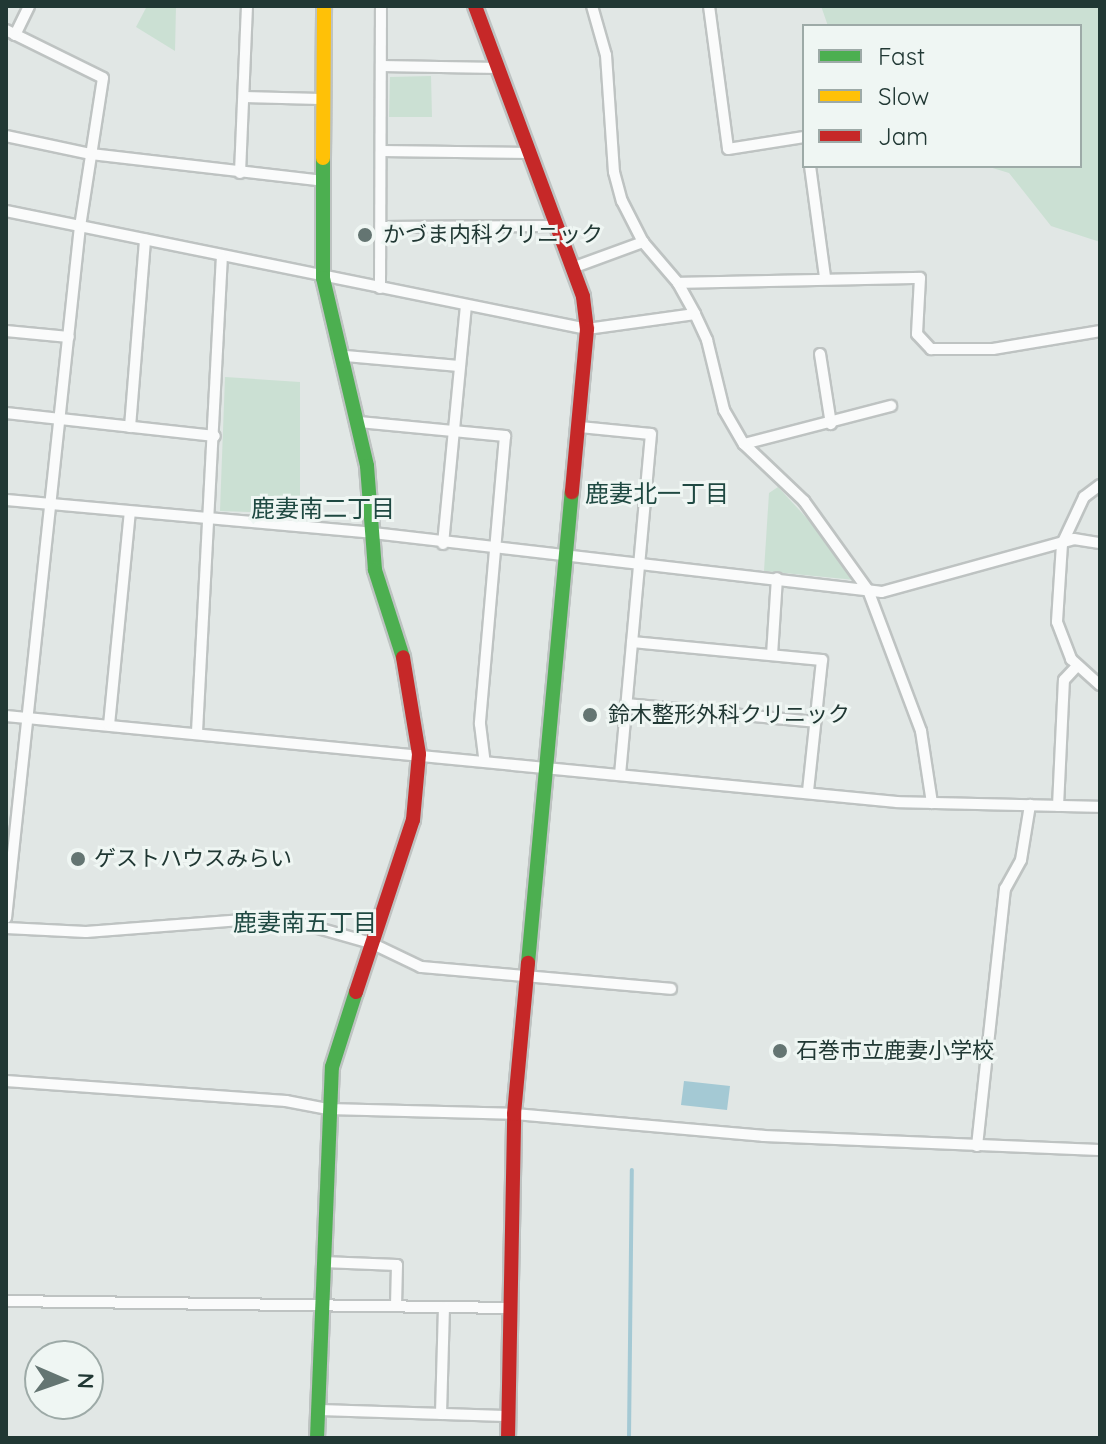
<!DOCTYPE html>
<meta charset="utf-8">
<style>
body{margin:0}
#map{position:relative;width:1106px;height:1444px;overflow:hidden;background:#e1e7e5;font-family:Quicksand,"Noto Sans JP",sans-serif}
div>[style]{position:absolute}
[style*='--x']{left:calc(var(--x)*1px);top:calc(var(--y)*1px);width:calc(var(--w)*1px);rotate:calc(var(--a)*1deg)}
.green>*{inset:0;background:#cbe0d3}
.water>*{inset:0;background:#a4c9d4}
.stream>*{height:4px;margin:-2px;padding:0 2px;transform-origin:2px;border-radius:2px;background:#a4c9d4}
.roads{filter:drop-shadow(2px 0 #bec3c2) drop-shadow(-2px 0 #bec3c2) drop-shadow(0 2px #bec3c2) drop-shadow(0 -2px #bec3c2)}
.street>*{height:10px;margin:-5px;padding:0 5px;transform-origin:5px;border-radius:5px;background:#fafbfb}
.fast>*{height:14px;margin:-7px;padding:0 7px;transform-origin:7px;border-radius:7px;background:#4caf50}
.slow>*{height:14px;margin:-7px;padding:0 7px;transform-origin:7px;border-radius:7px;background:#ffc107}
.jam>*{height:14px;margin:-7px;padding:0 7px;transform-origin:7px;border-radius:7px;background:#c62828}
.dots>*{width:22px;height:22px;translate:-50% -50%;box-sizing:border-box;border:4px solid #eff6f3;border-radius:50%}
span{translate:-50% -50%;white-space:nowrap;text-align:center;line-height:1.15;-webkit-text-stroke:6px #eff6f3;paint-order:stroke}
.poi-label{font-size:22px;color:#213834}
.left{translate:0 -50%;text-align:left}
.neighbourhood-label{font-size:24px;color:#1f4942}
.frame{position:absolute;inset:0;border:8px solid #213834;pointer-events:none}
.legend{position:absolute;left:802px;top:24px;width:280px;height:144px;box-sizing:border-box;background:#eff6f3;border:2px solid #9daaa7;margin:0;padding:10px 14px;list-style:none;font-size:24px;color:#213834}
.legend li{display:flex;align-items:center;gap:16px;height:40px}
.legend b{width:40px;border:2px solid #9daaa7}
.north{position:absolute;left:24px;top:1340px;width:80px;height:80px;box-sizing:border-box;background:#eff6f3;border:2px solid #9daaa7;border-radius:50%;rotate:92deg;font-size:22px;font-weight:700;line-height:32px;text-align:center;color:#213834}
.north::after{content:'';display:block;margin:auto;width:28px;height:36px;background:#647572;clip-path:polygon(50% 0,100% 100%,50% 72%,0 100%)}
</style>
<div id="map">
<div class="green">
<div style="clip-path:polygon(147px 6px,176px 6px,175px 51px,136px 27px)"></div>
<div style="clip-path:polygon(821px 6px,1100px 6px,1100px 242px,1051px 226px,1009px 173px,986px 166px,1080px 166px,1080px 26px,828px 26px)"></div>
<div style="clip-path:polygon(431px 76px,432px 117px,389px 117px,390px 77px)"></div>
<div style="clip-path:polygon(225px 377px,300px 382px,300px 514px,220px 511px)"></div>
<div style="clip-path:polygon(778px 487px,814px 526px,855px 580px,764px 571px,769px 493px)"></div>
</div>
<div class="water">
<div style="clip-path:polygon(684px 1081px,730px 1086px,727px 1110px,681px 1105px)"></div>
</div>
<div class="stream">
<div style="--x:629;--y:1438;--w:268;--a:-89.4"></div>
</div>
<div class="roads">
<div class="street">
<div style="--x:592;--y:6;--w:51;--a:74.1"></div>
<div style="--x:606;--y:55;--w:117;--a:86.1"></div>
<div style="--x:614;--y:172;--w:30;--a:75"></div>
<div style="--x:622;--y:201;--w:46;--a:62.9"></div>
<div style="--x:643;--y:242;--w:54;--a:49.5"></div>
<div style="--x:678;--y:283;--w:35;--a:61"></div>
<div style="--x:695;--y:314;--w:29;--a:65"></div>
<div style="--x:707;--y:340;--w:72;--a:76.3"></div>
<div style="--x:724;--y:410;--w:39;--a:60"></div>
<div style="--x:744;--y:444;--w:83;--a:43.5"></div>
<div style="--x:804;--y:501;--w:110;--a:54.3"></div>
<div style="--x:868;--y:590;--w:151;--a:69.4"></div>
<div style="--x:921;--y:731;--w:73;--a:81.3"></div>
<div style="--x:709;--y:6;--w:144;--a:82.4"></div>
<div style="--x:728;--y:149;--w:77;--a:-9"></div>
<div style="--x:6;--y:30;--w:108;--a:26.3"></div>
<div style="--x:103;--y:78;--w:150;--a:98.8"></div>
<div style="--x:80;--y:226;--w:696;--a:96.1"></div>
<div style="--x:15;--y:35;--w:32;--a:-64"></div>
<div style="--x:381;--y:66;--w:118;--a:1"></div>
<div style="--x:244;--y:97;--w:76;--a:1.5"></div>
<div style="--x:6;--y:136;--w:87;--a:12"></div>
<div style="--x:91;--y:154;--w:234;--a:6.6"></div>
<div style="--x:382;--y:151;--w:148;--a:0.8"></div>
<div style="--x:810;--y:166;--w:112;--a:82.3"></div>
<div style="--x:240;--y:173;--w:167;--a:-87.6"></div>
<div style="--x:6;--y:211;--w:593;--a:11.48"></div>
<div style="--x:587;--y:329;--w:109;--a:-7.9"></div>
<div style="--x:383;--y:227;--w:173;--a:-0.3"></div>
<div style="--x:572;--y:268;--w:76;--a:-20.1"></div>
<div style="--x:678;--y:283;--w:242;--a:-1.2"></div>
<div style="--x:920;--y:278;--w:56;--a:93.1"></div>
<div style="--x:917;--y:334;--w:21;--a:47"></div>
<div style="--x:931;--y:349;--w:62;--a:0"></div>
<div style="--x:993;--y:349;--w:109;--a:-9.5"></div>
<div style="--x:380;--y:288;--w:282;--a:-89.8"></div>
<div style="--x:6;--y:331;--w:63;--a:5.4"></div>
<div style="--x:820;--y:354;--w:71;--a:81.1"></div>
<div style="--x:345;--y:356;--w:115;--a:5"></div>
<div style="--x:6;--y:413;--w:210;--a:6.3"></div>
<div style="--x:359;--y:422;--w:147;--a:5.5"></div>
<div style="--x:505;--y:436;--w:289;--a:95"></div>
<div style="--x:480;--y:724;--w:38;--a:83"></div>
<div style="--x:130;--y:427;--w:188;--a:-85.4"></div>
<div style="--x:580;--y:427;--w:71;--a:5.6"></div>
<div style="--x:651;--y:434;--w:341;--a:95.2"></div>
<div style="--x:744;--y:444;--w:152;--a:-14.5"></div>
<div style="--x:1100;--y:485;--w:20;--a:143"></div>
<div style="--x:1084;--y:497;--w:52;--a:115.1"></div>
<div style="--x:1062;--y:544;--w:78;--a:93.7"></div>
<div style="--x:1057;--y:622;--w:40;--a:69"></div>
<div style="--x:1071;--y:659;--w:39;--a:42"></div>
<div style="--x:6;--y:500;--w:368;--a:5.1"></div>
<div style="--x:373;--y:533;--w:512;--a:6.61"></div>
<div style="--x:882;--y:592;--w:199;--a:-15.4"></div>
<div style="--x:1074;--y:539;--w:26;--a:9"></div>
<div style="--x:443;--y:544;--w:239;--a:-84.5"></div>
<div style="--x:632;--y:642;--w:191;--a:5.4"></div>
<div style="--x:822;--y:660;--w:131;--a:96.1"></div>
<div style="--x:772;--y:655;--w:77;--a:-86.3"></div>
<div style="--x:626;--y:704;--w:190;--a:5.4"></div>
<div style="--x:6;--y:716;--w:895;--a:5.51"></div>
<div style="--x:897;--y:802;--w:203;--a:1.4"></div>
<div style="--x:109;--y:725;--w:214;--a:-84.4"></div>
<div style="--x:197;--y:732;--w:475;--a:-87"></div>
<div style="--x:1058;--y:806;--w:126;--a:-87.3"></div>
<div style="--x:1064;--y:680;--w:19;--a:-47"></div>
<div style="--x:6;--y:928;--w:80;--a:2.9"></div>
<div style="--x:86;--y:932;--w:194;--a:-4.4"></div>
<div style="--x:279;--y:917;--w:96;--a:15.8"></div>
<div style="--x:371;--y:943;--w:55;--a:25.6"></div>
<div style="--x:421;--y:967;--w:251;--a:5"></div>
<div style="--x:6;--y:1081;--w:281;--a:4.1"></div>
<div style="--x:286;--y:1101;--w:43;--a:10.8"></div>
<div style="--x:328;--y:1109;--w:186;--a:1.5"></div>
<div style="--x:514;--y:1114;--w:250;--a:5"></div>
<div style="--x:763;--y:1136;--w:337;--a:2.4"></div>
<div style="--x:977;--y:1146;--w:259;--a:-83.8"></div>
<div style="--x:1005;--y:889;--w:33;--a:-61"></div>
<div style="--x:1021;--y:860;--w:56;--a:-80.7"></div>
<div style="--x:323;--y:1262;--w:74;--a:2.3"></div>
<div style="--x:397;--y:1265;--w:41;--a:91.4"></div>
<div style="--x:6;--y:1301;--w:505;--a:0.79"></div>
<div style="--x:317;--y:1410;--w:191;--a:1.8"></div>
<div style="--x:441;--y:1414;--w:107;--a:-88.4"></div>
</div>
<div class="fast">
<div style="--x:323;--y:158;--w:120;--a:90"></div>
<div style="--x:323;--y:278;--w:193;--a:76.8"></div>
<div style="--x:367;--y:466;--w:104;--a:85.6"></div>
<div style="--x:375;--y:570;--w:91;--a:72.2"></div>
<div style="--x:528;--y:963;--w:473;--a:-84.7"></div>
<div style="--x:317;--y:1438;--w:371;--a:-87.7"></div>
<div style="--x:332;--y:1067;--w:79;--a:-72.3"></div>
</div>
<div class="slow">
<div style="--x:323;--y:158;--w:152;--a:-89.6"></div>
</div>
<div class="jam">
<div style="--x:475;--y:6;--w:310;--a:69.6"></div>
<div style="--x:583;--y:297;--w:32;--a:83"></div>
<div style="--x:587;--y:329;--w:164;--a:95.3"></div>
<div style="--x:356;--y:992;--w:181;--a:-71.7"></div>
<div style="--x:413;--y:820;--w:66;--a:-84.8"></div>
<div style="--x:419;--y:754;--w:98;--a:-99.4"></div>
<div style="--x:508;--y:1438;--w:324;--a:-88.9"></div>
<div style="--x:514;--y:1114;--w:152;--a:-84.7"></div>
</div>
</div>
<div class="dots">
<div style="left:365px;top:235px;background:#647572"></div>
<div style="left:590px;top:715px;background:#647572"></div>
<div style="left:78px;top:859px;background:#647572"></div>
<div style="left:780px;top:1051px;background:#647572"></div>
</div>
<div class="poi-label">
<span class="left" style="left:383px;top:235px">かづま内科クリニック</span>
<span class="left" style="left:608px;top:715px">鈴木整形外科クリニック</span>
<span class="left" style="left:94px;top:859px">ゲストハウスみらい</span>
<span class="left" style="left:796px;top:1051px">石巻市立鹿妻小学校</span>
</div>
<div class="neighbourhood-label">
<span style="left:657px;top:494px">鹿妻北一丁目</span>
<span style="left:323px;top:509px">鹿妻南二丁目</span>
<span style="left:305px;top:923px">鹿妻南五丁目</span>
</div>
<div class="frame"></div>
<ul class="legend">
<li><b style="height:10px;background:#4caf50"></b>Fast</li>
<li><b style="height:10px;background:#ffc107"></b>Slow</li>
<li><b style="height:10px;background:#c62828"></b>Jam</li>
</ul>
<div class="north">N</div>
</div>
